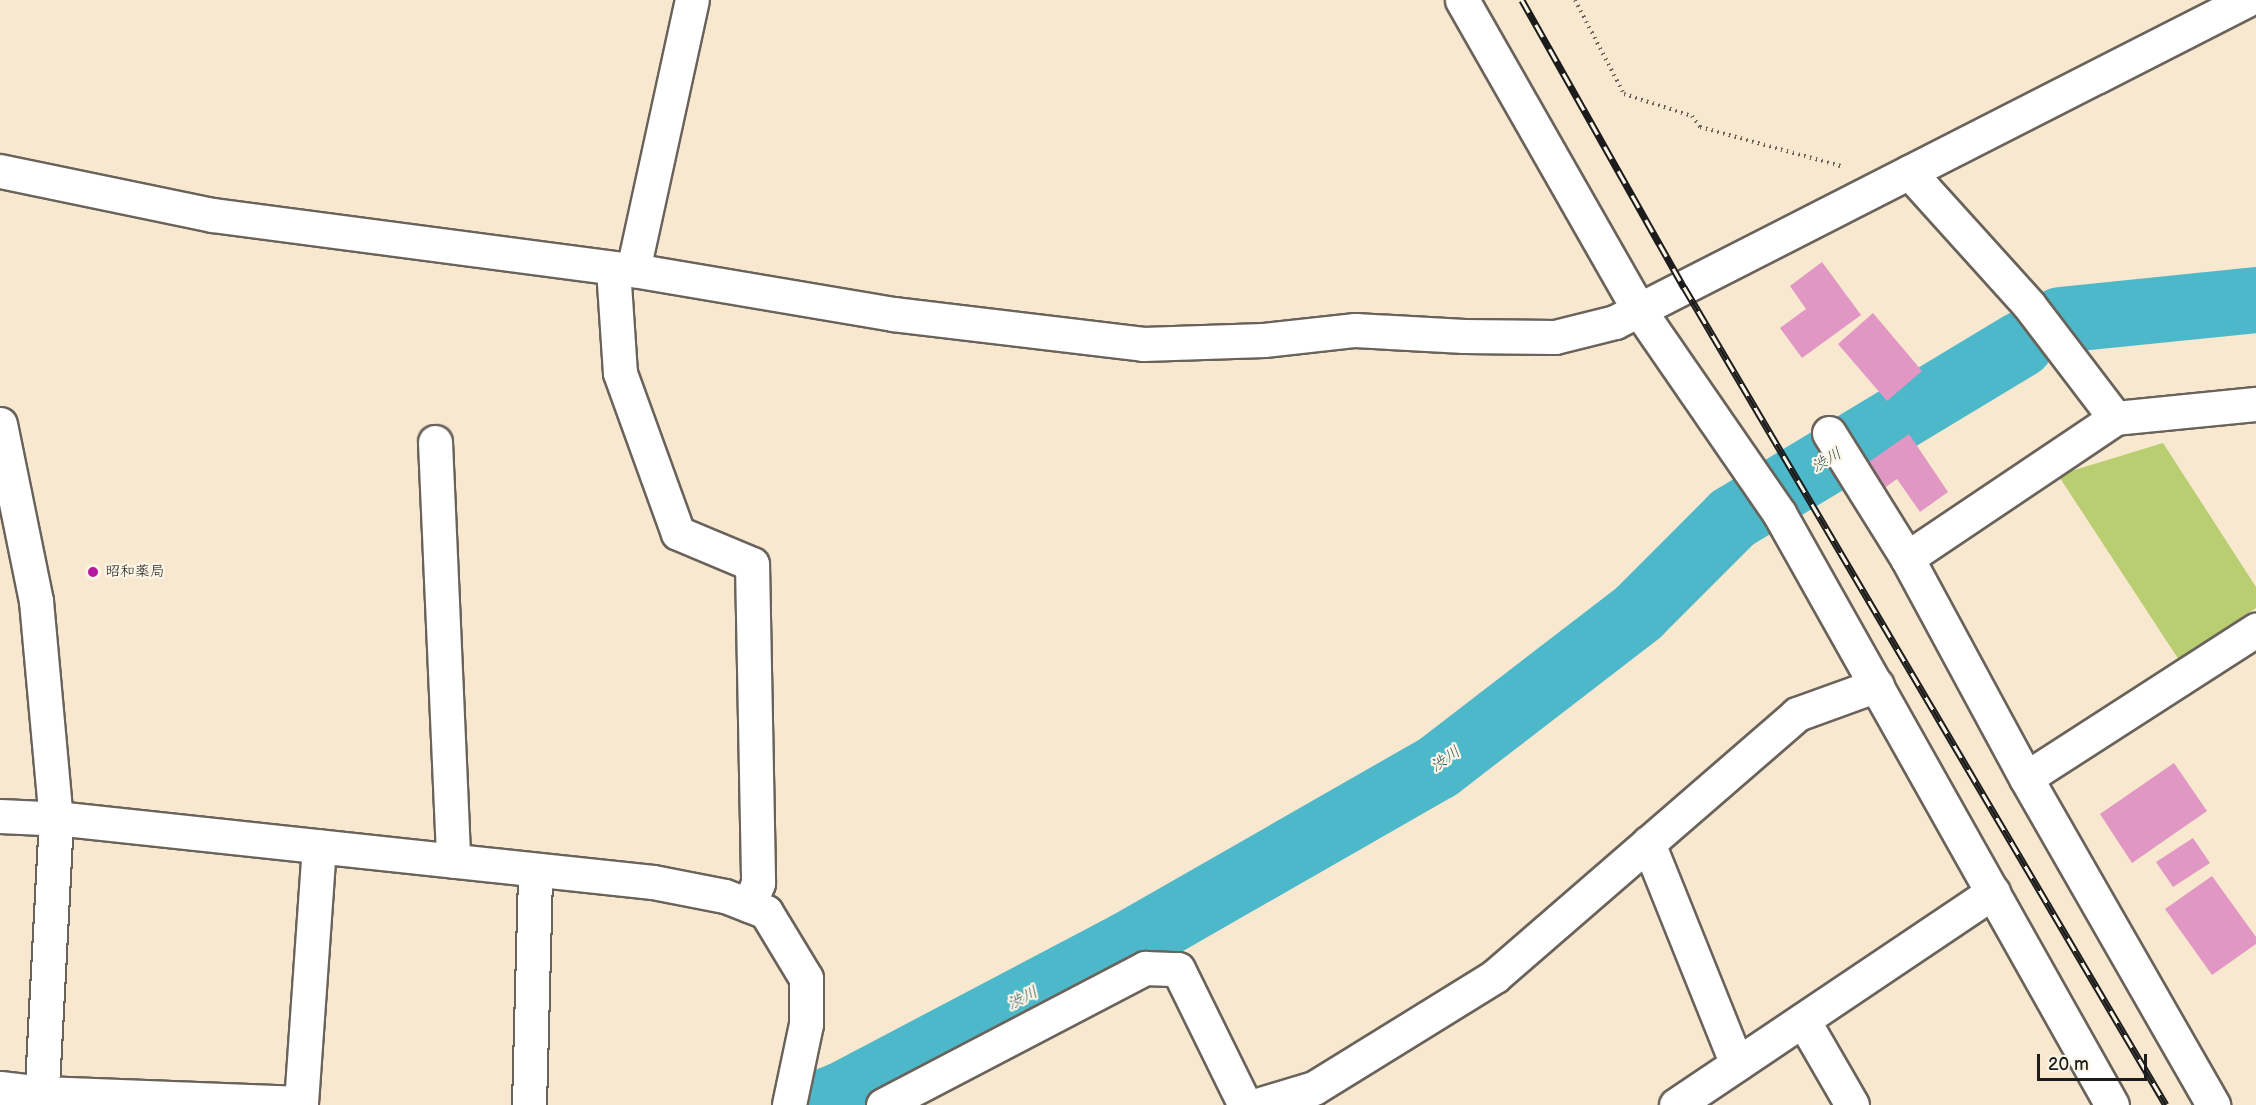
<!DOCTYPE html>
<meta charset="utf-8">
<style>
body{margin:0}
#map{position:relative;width:2256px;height:1105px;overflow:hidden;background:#f8e8d0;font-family:"Balsamiq Sans","Klee One",sans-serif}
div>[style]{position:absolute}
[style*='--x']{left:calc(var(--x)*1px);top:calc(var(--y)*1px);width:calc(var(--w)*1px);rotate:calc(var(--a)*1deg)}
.green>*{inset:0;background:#b9cd71}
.river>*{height:66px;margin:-33px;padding:0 33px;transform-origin:33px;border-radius:33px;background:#4db8ca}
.building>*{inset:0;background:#e197c3}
.path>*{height:4px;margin-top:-2px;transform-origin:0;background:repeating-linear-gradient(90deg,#69635b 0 1.5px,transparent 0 6px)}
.roads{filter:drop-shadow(2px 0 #69635b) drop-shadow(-2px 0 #69635b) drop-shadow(0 2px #69635b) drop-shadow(0 -2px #69635b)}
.minor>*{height:33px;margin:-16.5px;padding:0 16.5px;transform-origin:16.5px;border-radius:16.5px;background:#fff}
.rail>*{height:7px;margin-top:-3.5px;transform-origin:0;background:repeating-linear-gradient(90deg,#fcf5e5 0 14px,#1c1c1c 0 28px);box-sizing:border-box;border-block:2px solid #1c1c1c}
.dots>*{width:16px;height:16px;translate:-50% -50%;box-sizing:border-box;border:3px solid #fcf5e5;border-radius:50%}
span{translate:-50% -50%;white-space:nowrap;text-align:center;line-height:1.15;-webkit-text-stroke:4.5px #fcf5e5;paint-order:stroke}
.poi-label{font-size:15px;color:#1c1c1c}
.left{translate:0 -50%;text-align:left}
.water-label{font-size:16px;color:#305a62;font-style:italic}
.scale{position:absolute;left:2037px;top:1054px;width:110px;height:27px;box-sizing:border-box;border:3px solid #1c1c1c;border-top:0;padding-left:8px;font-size:18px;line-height:21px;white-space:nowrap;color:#1c1c1c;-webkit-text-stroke:4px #fcf5e5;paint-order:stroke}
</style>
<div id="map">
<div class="green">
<div style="clip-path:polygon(2163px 443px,2256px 587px,2256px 608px,2179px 660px,2058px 475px)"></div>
</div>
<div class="river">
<div style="--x:2060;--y:320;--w:197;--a:-5.8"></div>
<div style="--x:821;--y:1103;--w:22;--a:-21"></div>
<div style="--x:842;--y:1095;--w:322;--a:-27.8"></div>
<div style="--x:1127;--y:945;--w:358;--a:-29.8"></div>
<div style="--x:1438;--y:767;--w:254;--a:-37.6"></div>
<div style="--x:1639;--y:612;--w:133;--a:-45"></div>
<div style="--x:1733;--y:518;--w:336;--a:-31.1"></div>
</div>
<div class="building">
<div style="clip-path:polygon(1822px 262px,1861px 315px,1802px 358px,1780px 328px,1806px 309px,1790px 286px)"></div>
<div style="clip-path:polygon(1873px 313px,1922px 371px,1887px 401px,1838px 344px)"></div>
<div style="clip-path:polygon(1909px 434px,1948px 492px,1920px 512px,1897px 479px,1883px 489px,1866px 464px)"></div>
<div style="clip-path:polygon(2174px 763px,2207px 811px,2132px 863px,2100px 814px)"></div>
<div style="clip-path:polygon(2193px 838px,2210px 863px,2173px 887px,2156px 862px)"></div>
<div style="clip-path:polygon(2212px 876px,2256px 937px,2256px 944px,2212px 975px,2165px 909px)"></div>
</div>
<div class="path">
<div style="--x:1575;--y:0;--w:106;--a:62.5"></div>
<div style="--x:1624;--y:94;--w:71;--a:17.9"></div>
<div style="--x:1692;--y:116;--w:14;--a:54"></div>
<div style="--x:1700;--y:127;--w:146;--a:15.5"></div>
</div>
<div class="roads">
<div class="minor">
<div style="--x:1462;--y:0;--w:357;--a:60.3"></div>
<div style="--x:1639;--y:310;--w:247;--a:55.4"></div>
<div style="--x:1779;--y:513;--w:679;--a:60.64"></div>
<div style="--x:0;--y:171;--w:217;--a:11.7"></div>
<div style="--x:213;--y:215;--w:424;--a:7.5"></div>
<div style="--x:633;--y:270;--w:264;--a:9.6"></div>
<div style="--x:893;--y:314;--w:252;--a:6.8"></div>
<div style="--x:1143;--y:344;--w:121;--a:-1.9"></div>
<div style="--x:1264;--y:340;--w:92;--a:-6.3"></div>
<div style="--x:1355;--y:330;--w:109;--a:3.2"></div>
<div style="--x:1464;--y:336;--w:91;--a:0.6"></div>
<div style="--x:1555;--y:337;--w:62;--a:-14"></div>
<div style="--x:1615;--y:322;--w:709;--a:-27"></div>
<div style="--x:1909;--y:172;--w:179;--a:47.9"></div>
<div style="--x:2029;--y:305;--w:142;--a:52.7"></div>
<div style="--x:613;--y:268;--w:105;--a:86.2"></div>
<div style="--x:620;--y:373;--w:170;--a:70.1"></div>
<div style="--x:678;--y:533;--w:80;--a:22.7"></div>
<div style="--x:752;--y:564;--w:319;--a:88.9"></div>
<div style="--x:758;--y:883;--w:24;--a:112"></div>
<div style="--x:633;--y:270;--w:276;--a:-77.7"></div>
<div style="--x:0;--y:424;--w:181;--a:78.5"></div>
<div style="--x:36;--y:601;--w:219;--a:84.8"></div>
<div style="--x:56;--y:819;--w:286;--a:93"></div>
<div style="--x:1829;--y:433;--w:147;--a:58"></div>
<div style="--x:1907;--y:558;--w:250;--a:61.6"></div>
<div style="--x:2026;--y:778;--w:377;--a:60.2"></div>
<div style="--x:435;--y:442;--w:419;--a:87.5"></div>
<div style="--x:1907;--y:558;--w:251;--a:-33.9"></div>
<div style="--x:2115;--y:418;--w:142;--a:-5.7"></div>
<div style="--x:2026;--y:778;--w:274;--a:-32.8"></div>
<div style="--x:0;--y:816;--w:65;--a:2.6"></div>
<div style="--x:65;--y:819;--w:591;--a:6.12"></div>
<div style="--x:653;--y:882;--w:73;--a:11"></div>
<div style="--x:725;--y:896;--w:44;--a:21.3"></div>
<div style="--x:766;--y:912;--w:77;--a:58.8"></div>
<div style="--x:806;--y:978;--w:46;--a:90"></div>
<div style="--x:806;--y:1024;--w:83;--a:101.9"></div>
<div style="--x:1648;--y:843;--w:238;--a:68.1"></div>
<div style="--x:1803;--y:1020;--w:98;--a:60"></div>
<div style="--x:0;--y:1088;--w:42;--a:6.8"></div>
<div style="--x:42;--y:1093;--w:259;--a:2.2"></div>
<div style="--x:301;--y:1103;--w:257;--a:-86"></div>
<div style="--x:529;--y:1105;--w:235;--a:-88.5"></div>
<div style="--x:883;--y:1105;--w:296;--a:-27.6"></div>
<div style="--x:1145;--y:968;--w:33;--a:2"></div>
<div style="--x:1178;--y:969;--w:152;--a:63.8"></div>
<div style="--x:1257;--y:1105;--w:59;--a:-16.6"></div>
<div style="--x:1314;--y:1088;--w:213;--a:-31.7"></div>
<div style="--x:1495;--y:976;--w:400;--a:-40.9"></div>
<div style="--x:1797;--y:714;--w:85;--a:-19.9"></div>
<div style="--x:1676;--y:1105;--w:382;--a:-33.9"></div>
</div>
</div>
<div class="rail">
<div style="--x:1522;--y:0;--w:330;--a:60.6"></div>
<div style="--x:1684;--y:287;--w:949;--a:59.49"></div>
</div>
<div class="dots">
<div style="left:93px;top:572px;background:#b5179e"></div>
</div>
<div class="poi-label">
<span class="left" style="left:105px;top:572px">昭和薬局</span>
</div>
<div class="water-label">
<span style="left:1827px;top:461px;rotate:-31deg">渋川</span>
<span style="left:1446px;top:760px;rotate:-35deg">渋川</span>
<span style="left:1023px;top:999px;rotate:-27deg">渋川</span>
</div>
<div class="scale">20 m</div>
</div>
